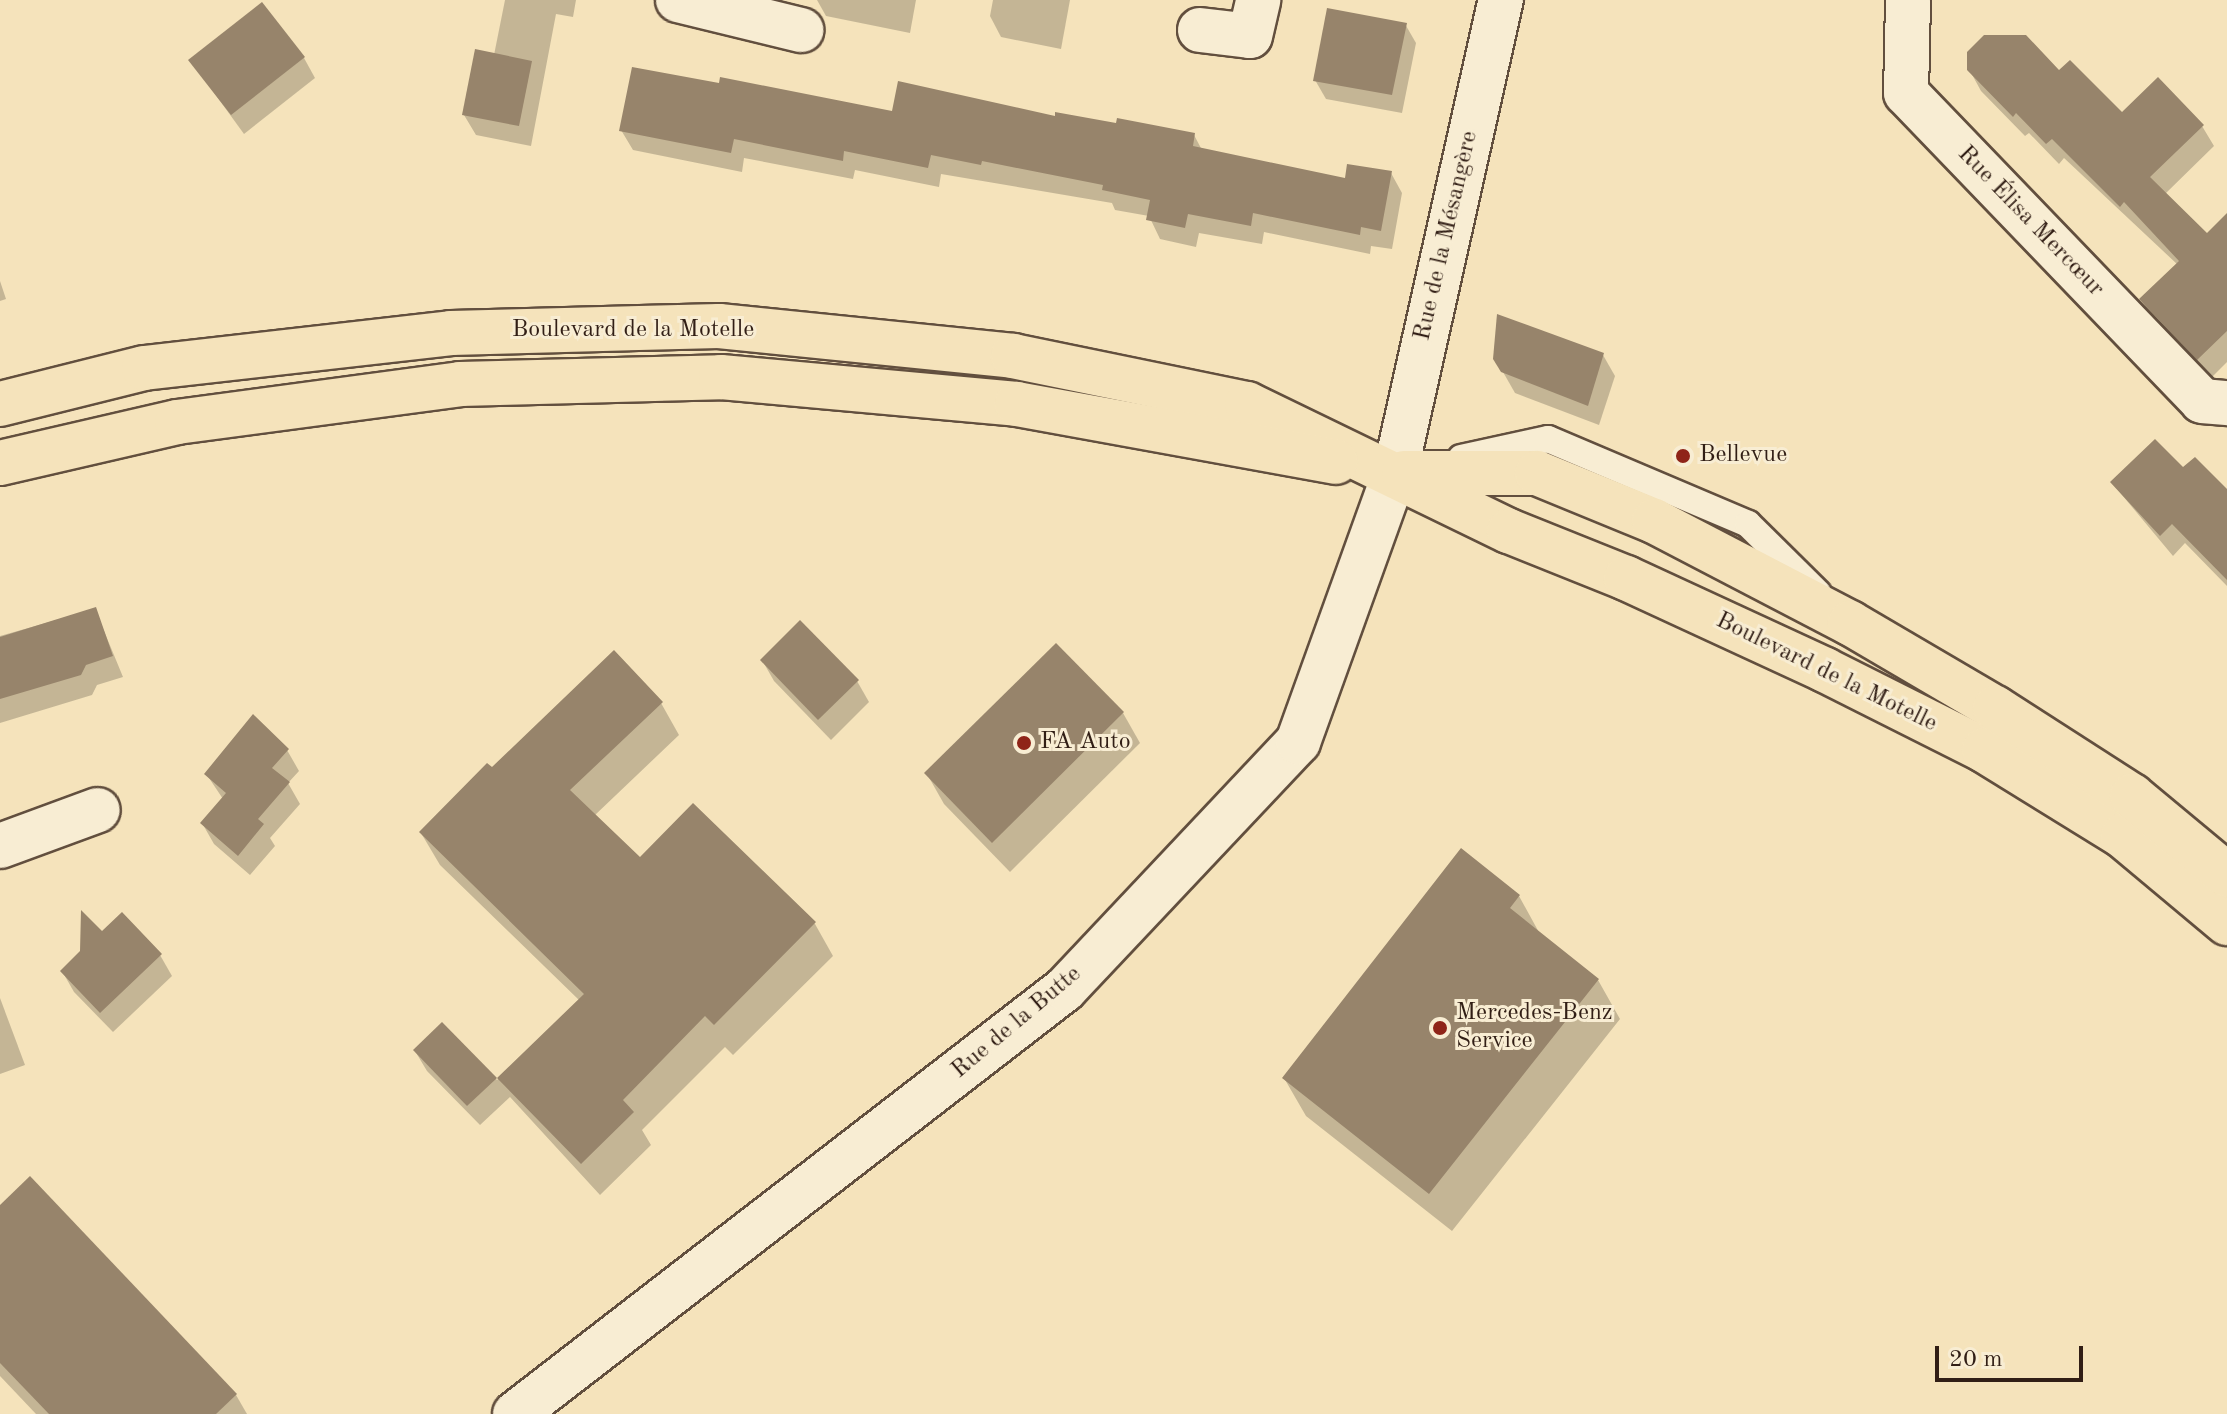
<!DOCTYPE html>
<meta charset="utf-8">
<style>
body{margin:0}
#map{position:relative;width:2227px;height:1414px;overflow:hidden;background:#f5e3bb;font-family:"Old Standard TT",serif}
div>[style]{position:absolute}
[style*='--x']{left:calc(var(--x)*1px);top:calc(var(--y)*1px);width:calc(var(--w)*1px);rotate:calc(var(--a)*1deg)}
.shadow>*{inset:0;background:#0003}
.building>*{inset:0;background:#97846b}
.roads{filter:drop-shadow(2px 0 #624f3e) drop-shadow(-2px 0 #624f3e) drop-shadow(0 2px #624f3e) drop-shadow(0 -2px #624f3e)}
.lane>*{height:26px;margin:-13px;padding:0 13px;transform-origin:13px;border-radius:13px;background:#f8edd3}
.street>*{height:44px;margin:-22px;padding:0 22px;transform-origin:22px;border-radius:22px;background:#f8edd3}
.primary>*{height:44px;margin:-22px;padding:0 22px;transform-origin:22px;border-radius:22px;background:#f5e3bb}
.dots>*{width:22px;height:22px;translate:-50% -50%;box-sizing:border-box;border:4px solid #f8edd3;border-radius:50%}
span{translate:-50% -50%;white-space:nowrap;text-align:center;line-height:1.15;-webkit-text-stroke:6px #f8edd3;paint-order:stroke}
.street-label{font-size:24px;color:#311e15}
.poi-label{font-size:24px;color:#311e15}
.left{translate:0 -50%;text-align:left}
.scale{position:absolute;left:1935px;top:1346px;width:148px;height:36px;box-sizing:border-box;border:4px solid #311e15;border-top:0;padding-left:10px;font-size:24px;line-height:28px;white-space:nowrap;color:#311e15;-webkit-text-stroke:6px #f8edd3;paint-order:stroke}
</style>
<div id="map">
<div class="shadow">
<div style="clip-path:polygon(505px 0,576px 0,573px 17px,556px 14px,531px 146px,476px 135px,464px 115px,494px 55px)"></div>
<div style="clip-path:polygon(817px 0,916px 0,910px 33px,826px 16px)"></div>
<div style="clip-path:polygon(993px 0,1070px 0,1061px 49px,1001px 37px,990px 16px)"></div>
<div style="clip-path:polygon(1405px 24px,1416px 43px,1402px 113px,1326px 99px,1315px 80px)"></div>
<div style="clip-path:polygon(304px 58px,315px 78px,244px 134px,191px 61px)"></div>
<div style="clip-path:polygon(1969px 69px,2059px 73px,2122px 115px,2202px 126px,2214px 146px,2165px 194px,2207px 236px,2227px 220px,2227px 362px,2210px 379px,2153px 320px,2141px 299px,2178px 265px,2064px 158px,2059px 164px,2029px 133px,2025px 136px,1981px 91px)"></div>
<div style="clip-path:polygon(894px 114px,1118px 125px,1194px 135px,1202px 150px,1346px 180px,1391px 173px,1402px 193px,1392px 249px,1371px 246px,1370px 254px,1264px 232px,1262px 244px,1199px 233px,1196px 247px,1160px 239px,1149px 216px,1115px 210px,1112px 203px,941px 174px,939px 187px,855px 170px,853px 179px,744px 158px,742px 172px,633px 150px,621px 130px)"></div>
<div style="clip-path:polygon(0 281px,6px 299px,0 301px)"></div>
<div style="clip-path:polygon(1603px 355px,1615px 376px,1599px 425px,1515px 393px,1495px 358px)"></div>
<div style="clip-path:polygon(2183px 470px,2227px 492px,2227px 586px,2185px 543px,2173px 556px,2112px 483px)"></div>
<div style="clip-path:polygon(95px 609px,123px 677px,97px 685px,92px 695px,0 723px,0 636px)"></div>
<div style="clip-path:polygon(762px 660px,857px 681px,869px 702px,831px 740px,774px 681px)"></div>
<div style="clip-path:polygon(661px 703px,679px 735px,594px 816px,640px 860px,693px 806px,815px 924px,833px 956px,733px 1055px,725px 1047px,642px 1130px,651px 1145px,600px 1195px,510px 1097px,480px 1125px,427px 1071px,415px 1051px,442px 1024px,497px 1080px,580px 1001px,440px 865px,421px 833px,492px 770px)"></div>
<div style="clip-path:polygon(1123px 713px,1140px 743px,1010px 872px,944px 804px,927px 774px)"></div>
<div style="clip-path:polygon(287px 750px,299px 771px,288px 783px,300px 804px,270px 838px,275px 846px,250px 875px,214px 844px,202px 823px,223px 799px,207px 775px)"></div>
<div style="clip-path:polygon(1519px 896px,1541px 936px,1598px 980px,1620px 1019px,1452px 1231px,1306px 1116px,1284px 1078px)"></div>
<div style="clip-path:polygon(102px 933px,160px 955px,172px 976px,113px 1032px,74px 992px,62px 971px)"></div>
<div style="clip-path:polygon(0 998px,25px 1065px,0 1074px)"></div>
<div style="clip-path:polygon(0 1207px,236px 1395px,247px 1414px,36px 1414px,0 1376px)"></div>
</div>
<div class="building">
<div style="clip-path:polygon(262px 2px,305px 57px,231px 115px,188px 60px)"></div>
<div style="clip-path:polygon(1327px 8px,1407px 23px,1392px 95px,1313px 81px)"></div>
<div style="clip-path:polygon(1984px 35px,2026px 35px,2059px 70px,2070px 60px,2122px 112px,2158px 77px,2204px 125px,2150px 177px,2207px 233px,2227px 213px,2227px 331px,2197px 360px,2139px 299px,2179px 261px,2124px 202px,2120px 207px,2052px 139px,2046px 144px,2016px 113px,2013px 117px,1967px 70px,1967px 52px)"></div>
<div style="clip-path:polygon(475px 49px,532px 61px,519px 126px,462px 115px)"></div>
<div style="clip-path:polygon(632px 67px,719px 83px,720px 77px,892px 111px,898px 81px,1055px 116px,1055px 112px,1116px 123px,1117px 118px,1195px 133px,1193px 146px,1345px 178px,1347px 164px,1392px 171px,1381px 231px,1361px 227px,1360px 235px,1253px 213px,1251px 226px,1188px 214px,1185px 228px,1146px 220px,1150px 200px,1102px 190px,1103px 185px,982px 161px,981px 165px,931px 155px,928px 168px,844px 151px,843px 161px,734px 139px,731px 153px,619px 131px)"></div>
<div style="clip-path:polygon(1497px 314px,1604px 353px,1588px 406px,1501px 372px,1493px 359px)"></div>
<div style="clip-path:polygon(2155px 439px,2183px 467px,2195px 457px,2227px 489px,2227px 580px,2172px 524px,2160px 536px,2110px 482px)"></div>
<div style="clip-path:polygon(96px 607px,113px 656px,86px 665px,81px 675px,0 699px,0 637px)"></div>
<div style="clip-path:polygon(800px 620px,859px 680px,818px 720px,760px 660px)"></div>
<div style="clip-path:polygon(1056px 643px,1124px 712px,992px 843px,924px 773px)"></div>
<div style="clip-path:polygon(614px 650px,663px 702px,570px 790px,640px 857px,693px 803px,816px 922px,714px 1025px,705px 1016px,623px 1100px,634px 1112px,581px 1164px,497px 1078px,584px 994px,419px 832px,487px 763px,492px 767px)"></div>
<div style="clip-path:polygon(253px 714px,289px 749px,272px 768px,290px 782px,258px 819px,264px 824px,238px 856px,200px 823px,226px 793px,204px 774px)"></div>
<div style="clip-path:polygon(1461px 848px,1520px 895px,1510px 908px,1599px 979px,1429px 1194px,1282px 1078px)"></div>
<div style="clip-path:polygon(81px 910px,102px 931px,122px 912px,162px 954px,100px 1013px,60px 971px,80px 951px)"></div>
<div style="clip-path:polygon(442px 1022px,497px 1078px,467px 1106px,413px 1050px)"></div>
<div style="clip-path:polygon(30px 1176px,237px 1394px,216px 1414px,49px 1414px,0 1363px,0 1205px)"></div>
</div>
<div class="roads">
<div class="lane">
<div style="--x:1461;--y:458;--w:89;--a:-12.3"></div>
<div style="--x:1548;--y:439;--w:217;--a:23"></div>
<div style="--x:1748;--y:524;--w:98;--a:44.6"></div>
</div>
<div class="street">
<div style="--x:678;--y:0;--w:127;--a:13.7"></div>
<div style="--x:1908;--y:0;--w:93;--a:91.2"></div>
<div style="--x:1906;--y:93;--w:427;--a:46.1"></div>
<div style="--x:2202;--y:401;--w:25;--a:5"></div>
<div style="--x:1200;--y:30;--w:50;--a:6.8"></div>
<div style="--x:1250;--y:36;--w:37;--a:-77"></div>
<div style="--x:0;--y:846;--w:104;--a:-20.2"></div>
<div style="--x:515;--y:1414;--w:695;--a:-37.69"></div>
<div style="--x:1065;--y:989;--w:340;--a:-46.7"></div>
<div style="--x:1298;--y:742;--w:286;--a:-70.2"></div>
<div style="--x:1395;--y:473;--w:485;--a:-77.4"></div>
</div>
<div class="primary">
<div style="--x:0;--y:404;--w:148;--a:-14"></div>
<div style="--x:144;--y:368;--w:309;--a:-6.5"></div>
<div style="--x:451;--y:333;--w:268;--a:-1.5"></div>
<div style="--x:719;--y:326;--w:296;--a:5.8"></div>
<div style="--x:1013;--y:356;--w:239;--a:11.6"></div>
<div style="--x:1247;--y:404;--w:291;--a:25.9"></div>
<div style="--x:1509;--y:531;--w:126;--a:21.9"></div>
<div style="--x:1626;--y:578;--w:219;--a:24.8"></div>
<div style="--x:1825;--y:670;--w:178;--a:26.7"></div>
<div style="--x:1984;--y:750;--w:163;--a:31.7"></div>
<div style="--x:2123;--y:836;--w:136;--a:39.9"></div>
<div style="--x:0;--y:463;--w:182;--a:-13"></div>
<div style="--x:177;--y:422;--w:286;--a:-7.6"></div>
<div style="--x:460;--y:384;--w:261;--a:-1.5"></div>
<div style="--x:721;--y:377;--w:297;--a:5.2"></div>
<div style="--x:1017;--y:404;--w:324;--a:10.3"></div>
<div style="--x:1404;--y:473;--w:133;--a:0"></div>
<div style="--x:1537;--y:473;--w:126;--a:22.3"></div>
<div style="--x:1654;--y:521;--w:221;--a:27.5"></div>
<div style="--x:1850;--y:623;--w:168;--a:30.4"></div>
<div style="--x:1995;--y:708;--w:163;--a:32.7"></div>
<div style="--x:2132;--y:796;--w:124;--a:39.7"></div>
</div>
</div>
<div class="dots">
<div style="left:1683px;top:456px;background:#8f2418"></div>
<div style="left:1024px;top:743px;background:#8f2418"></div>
<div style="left:1440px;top:1028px;background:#8f2418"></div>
</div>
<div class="street-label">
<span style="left:2030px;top:222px;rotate:46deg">Rue Élisa Mercœur</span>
<span style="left:1447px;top:236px;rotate:-77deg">Rue de la Mésangère</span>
<span style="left:633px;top:331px">Boulevard de la Motelle</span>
<span style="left:1826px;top:673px;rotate:26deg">Boulevard de la Motelle</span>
<span style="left:1017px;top:1023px;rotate:-40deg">Rue de la Butte</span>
</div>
<div class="poi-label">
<span class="left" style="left:1699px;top:456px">Bellevue</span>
<span class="left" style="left:1040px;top:743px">FA Auto</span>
<span class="left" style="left:1456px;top:1028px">Mercedes-Benz<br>Service</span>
</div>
<div class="scale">20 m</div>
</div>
